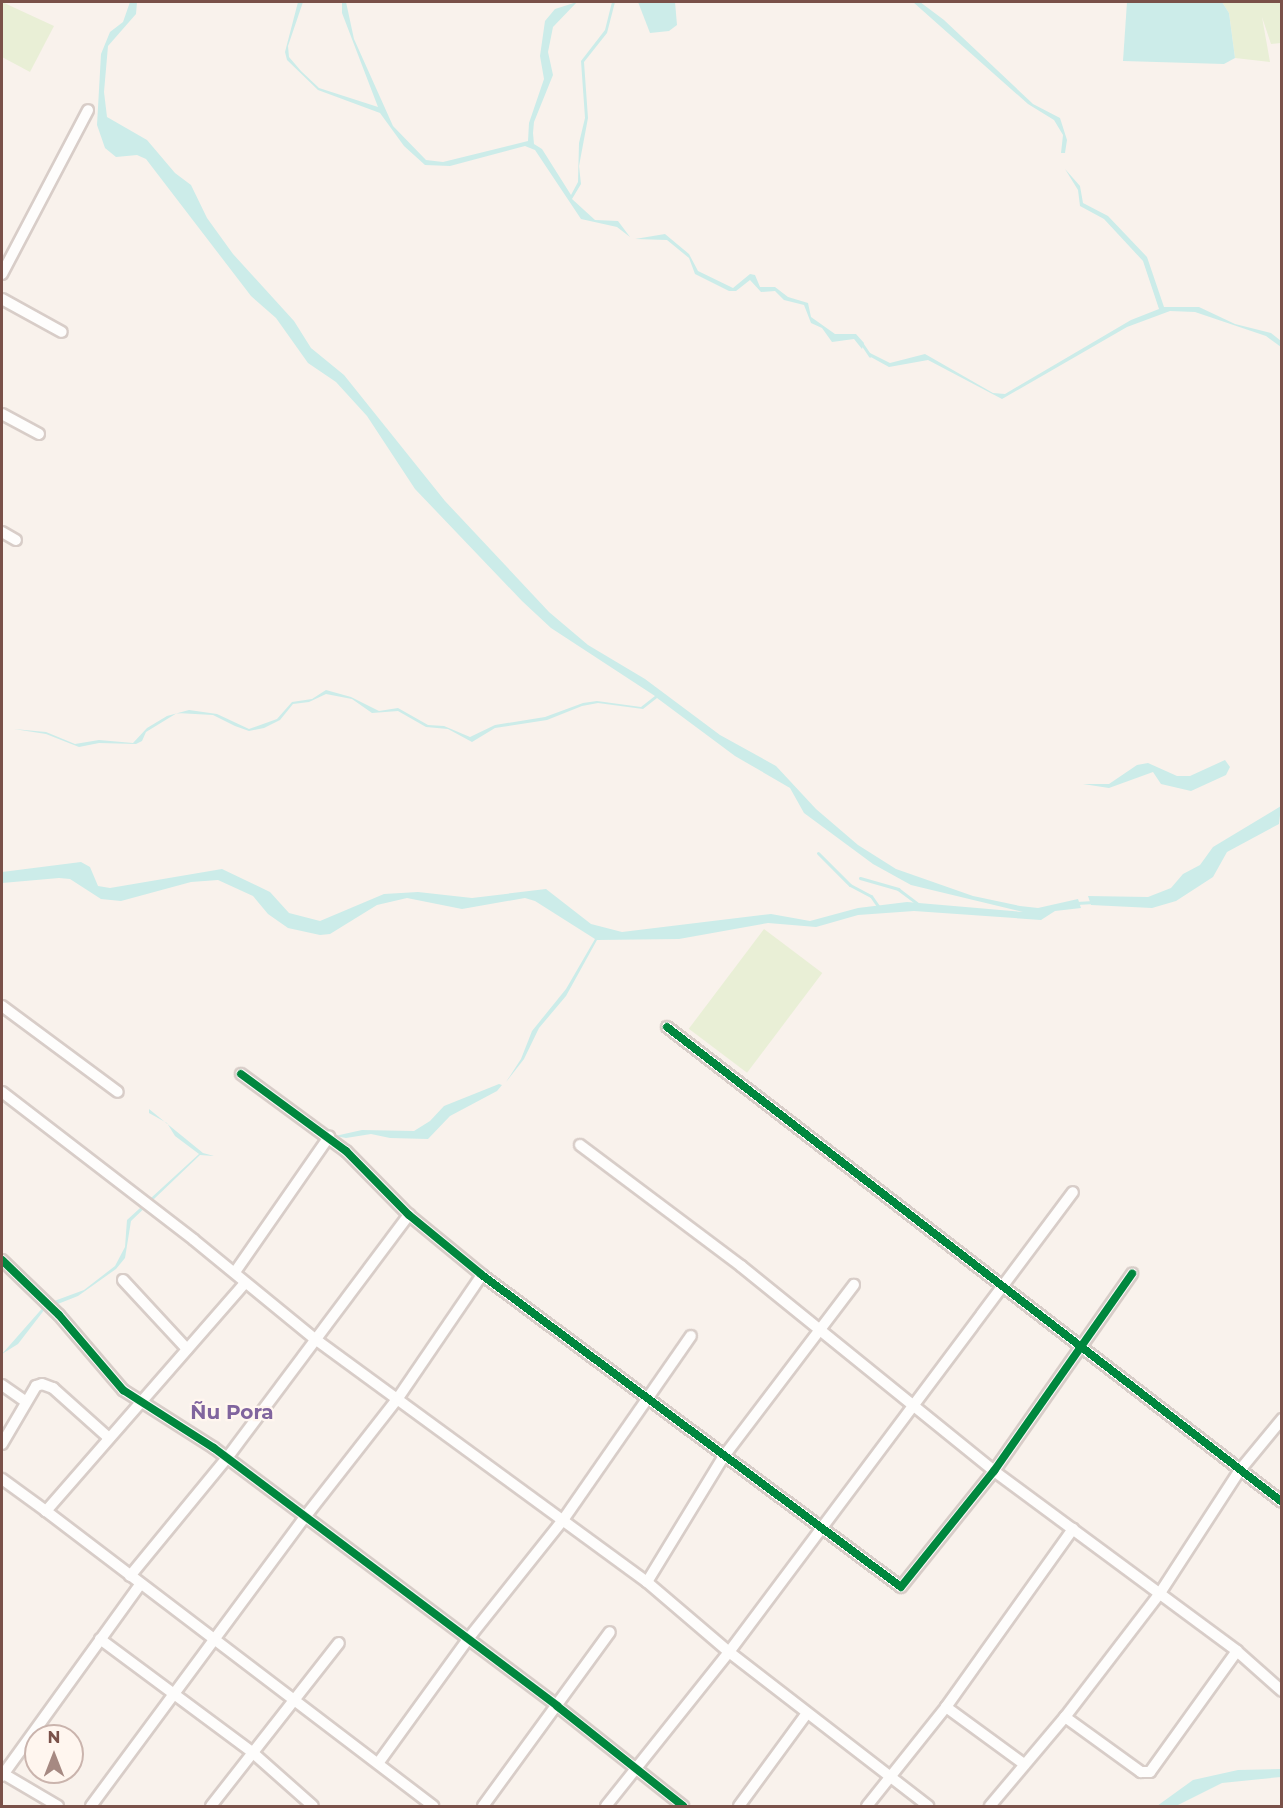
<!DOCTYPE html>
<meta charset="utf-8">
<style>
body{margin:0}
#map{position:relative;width:1283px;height:1808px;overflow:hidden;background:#f9f2ec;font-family:Montserrat,sans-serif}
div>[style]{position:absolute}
.green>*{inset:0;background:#e9efd6;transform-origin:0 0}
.water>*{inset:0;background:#ccece9}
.stream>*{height:3px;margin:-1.5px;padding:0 1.5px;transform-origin:1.5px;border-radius:1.5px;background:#ccece9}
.roads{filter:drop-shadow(2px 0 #d8cdc8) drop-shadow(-2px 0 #d8cdc8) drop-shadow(0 2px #d8cdc8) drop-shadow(0 -2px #d8cdc8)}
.minor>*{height:10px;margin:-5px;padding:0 5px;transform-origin:5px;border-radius:5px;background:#fefdfc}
.cycleway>*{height:8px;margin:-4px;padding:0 4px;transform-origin:4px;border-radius:4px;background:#00873e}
span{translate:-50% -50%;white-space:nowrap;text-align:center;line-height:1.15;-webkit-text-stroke:4.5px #fff6ef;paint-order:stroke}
.neighbourhood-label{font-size:20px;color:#80649e;font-weight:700}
.frame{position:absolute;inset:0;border:3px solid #7a5149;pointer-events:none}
.north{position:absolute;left:24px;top:1724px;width:60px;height:60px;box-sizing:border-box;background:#fff6ef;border:2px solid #cab4ad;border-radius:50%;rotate:0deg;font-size:16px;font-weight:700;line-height:24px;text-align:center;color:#7a5149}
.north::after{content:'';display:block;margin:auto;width:21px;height:27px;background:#a68982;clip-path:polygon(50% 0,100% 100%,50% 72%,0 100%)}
</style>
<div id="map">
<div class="green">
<div style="clip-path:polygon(2px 2px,54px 26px,30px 72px,2px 57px)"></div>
<div style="clip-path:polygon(1222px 2px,1281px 2px,1281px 43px,1271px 44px,1262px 17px,1270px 62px,1235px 58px,1229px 13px)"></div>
<div style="left:764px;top:929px;width:73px;height:125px;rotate:37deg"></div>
</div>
<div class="water">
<div style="clip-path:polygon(130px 2px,137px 2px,136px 14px,108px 46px,104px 92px,107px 117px,147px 140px,175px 173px,191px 185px,207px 218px,233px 254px,294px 321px,311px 348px,344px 375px,445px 501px,549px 612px,588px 645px,645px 679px,720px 735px,776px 766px,816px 809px,858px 845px,896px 869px,973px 896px,1020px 906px,1038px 908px,1078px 899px,1081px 908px,1055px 911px,1041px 920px,914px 911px,858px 915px,816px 927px,768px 923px,679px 939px,597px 940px,566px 996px,539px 1028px,524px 1059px,506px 1082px,521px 1059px,532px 1031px,566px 989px,595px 939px,535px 901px,525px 898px,462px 909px,407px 898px,377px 905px,330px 934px,320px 935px,288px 928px,268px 914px,253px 896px,218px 880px,191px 882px,121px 901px,101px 899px,70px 879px,59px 878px,2px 883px,2px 872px,81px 862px,90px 867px,98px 886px,110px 888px,222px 869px,270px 892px,289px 913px,320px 921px,384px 894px,418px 892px,472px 898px,546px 889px,591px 924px,622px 932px,771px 914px,810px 921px,858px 908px,907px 902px,1023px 912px,911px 885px,873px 864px,804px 813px,790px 788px,735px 756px,657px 698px,643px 709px,598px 703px,582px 706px,547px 720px,495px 728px,472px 742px,448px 729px,426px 727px,398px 711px,372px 713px,352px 699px,326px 694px,309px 702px,293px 704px,280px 720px,264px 728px,249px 731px,235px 726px,213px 715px,177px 713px,146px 732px,142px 741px,136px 744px,99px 743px,79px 747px,46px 734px,14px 729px,46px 732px,75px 744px,99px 740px,133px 743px,147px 728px,167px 716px,189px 710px,217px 714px,249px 729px,277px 719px,292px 702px,312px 699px,326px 690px,351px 697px,379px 711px,398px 708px,428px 725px,444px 726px,470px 737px,495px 725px,545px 717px,583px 703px,597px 701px,641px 707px,655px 696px,551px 628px,522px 601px,415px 489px,367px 416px,336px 382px,308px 363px,276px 318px,251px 296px,146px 159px,137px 155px,116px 157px,105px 148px,97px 125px,101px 54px,110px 32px,123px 22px)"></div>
<div style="clip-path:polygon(298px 2px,303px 2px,288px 46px,289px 57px,301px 71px,319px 88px,378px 107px,342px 13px,342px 2px,346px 2px,354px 39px,393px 126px,426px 160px,443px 162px,528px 141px,529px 123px,544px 79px,540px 56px,545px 21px,555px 9px,577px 2px,553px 27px,548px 52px,553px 75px,534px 122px,533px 133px,534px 144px,542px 149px,571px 195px,578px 182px,579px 143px,585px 118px,581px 61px,605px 30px,612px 2px,615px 2px,607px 33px,584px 62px,588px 118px,579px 166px,581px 184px,572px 199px,595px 220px,618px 221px,630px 237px,617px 227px,581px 219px,535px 150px,525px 146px,450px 166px,425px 165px,404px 146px,380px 113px,318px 90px,287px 60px,285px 52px)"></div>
<div style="clip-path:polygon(638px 2px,675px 2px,677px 25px,669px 31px,650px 33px)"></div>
<div style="clip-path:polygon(913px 2px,920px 2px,944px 20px,1033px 104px,1060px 118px,1067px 140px,1065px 153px,1061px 153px,1063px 135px,1054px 120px,1028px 104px)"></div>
<div style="clip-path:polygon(1127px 2px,1222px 2px,1229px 13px,1235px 58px,1224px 64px,1123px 61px)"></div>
<div style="clip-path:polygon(1065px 169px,1080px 186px,1083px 203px,1108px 216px,1147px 257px,1164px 307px,1199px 307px,1235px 324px,1271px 333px,1281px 341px,1281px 347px,1266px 336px,1195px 312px,1170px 311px,1127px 327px,1002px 399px,928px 360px,889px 367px,869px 356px,870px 353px,890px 363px,925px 354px,993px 393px,1005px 394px,1131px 320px,1159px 309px,1143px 261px,1104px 219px,1080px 206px,1078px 190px)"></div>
<div style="clip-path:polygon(665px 234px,689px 254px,698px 271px,733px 288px,750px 274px,755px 275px,760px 287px,775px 287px,788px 297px,808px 303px,811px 317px,835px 334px,856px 334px,864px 343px,862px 349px,854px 339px,832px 342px,822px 328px,811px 323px,804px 305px,784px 300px,775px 291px,761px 292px,750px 280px,736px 291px,729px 291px,695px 274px,689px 258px,667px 240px,635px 239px)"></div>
<div style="clip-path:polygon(1225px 760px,1230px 767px,1226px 775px,1191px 791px,1161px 784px,1153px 772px,1109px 788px,1083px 784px,1109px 784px,1137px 765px,1148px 763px,1177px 776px,1190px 776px)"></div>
<div style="clip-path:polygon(1281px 806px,1279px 824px,1227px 852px,1213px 877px,1176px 901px,1152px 908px,1091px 905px,1088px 896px,1148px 897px,1171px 888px,1183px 874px,1200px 865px,1213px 847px)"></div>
<div style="clip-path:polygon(499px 1084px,502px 1085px,497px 1091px,450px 1116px,428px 1139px,390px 1138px,371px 1134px,346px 1138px,335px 1136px,362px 1130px,414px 1131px,430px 1121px,444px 1106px)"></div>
<div style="clip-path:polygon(149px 1109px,203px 1153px,214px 1156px,200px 1155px,131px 1221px,125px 1258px,116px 1269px,78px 1296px,45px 1309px,18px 1344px,2px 1354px,46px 1304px,84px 1290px,115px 1266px,125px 1247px,127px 1220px,199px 1154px,175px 1136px,167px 1123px,149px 1113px)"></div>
<div style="clip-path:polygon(1281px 1769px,1281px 1777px,1222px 1783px,1176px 1806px,1157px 1806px,1193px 1780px,1238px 1770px)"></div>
</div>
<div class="stream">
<div style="left:862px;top:344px;width:14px;rotate:56deg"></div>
<div style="left:818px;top:853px;width:45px;rotate:45deg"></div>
<div style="left:850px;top:885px;width:24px;rotate:28deg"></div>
<div style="left:871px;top:896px;width:16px;rotate:55deg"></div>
<div style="left:860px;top:878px;width:40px;rotate:16deg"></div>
<div style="left:898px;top:889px;width:26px;rotate:37deg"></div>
<div style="left:1076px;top:903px;width:18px;rotate:-3deg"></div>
</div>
<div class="roads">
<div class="minor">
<div style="left:2px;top:274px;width:185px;rotate:-62.3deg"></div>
<div style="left:2px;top:299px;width:68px;rotate:28.8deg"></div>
<div style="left:2px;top:414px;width:42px;rotate:28.4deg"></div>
<div style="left:2px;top:532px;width:16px;rotate:30deg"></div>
<div style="left:2px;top:1006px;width:144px;rotate:36.6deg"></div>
<div style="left:667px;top:1027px;width:777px;rotate:37.68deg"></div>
<div style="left:241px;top:1074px;width:130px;rotate:36.3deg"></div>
<div style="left:346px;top:1151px;width:90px;rotate:45.5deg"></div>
<div style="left:409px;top:1215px;width:94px;rotate:39.4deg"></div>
<div style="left:482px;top:1275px;width:522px;rotate:36.67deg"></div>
<div style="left:901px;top:1587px;width:149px;rotate:-51.3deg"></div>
<div style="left:994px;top:1471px;width:241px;rotate:-55deg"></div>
<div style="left:2px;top:1092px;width:242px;rotate:37.6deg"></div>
<div style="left:194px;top:1240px;width:156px;rotate:39.3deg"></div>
<div style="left:315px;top:1339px;width:411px;rotate:36.2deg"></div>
<div style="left:647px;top:1582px;width:108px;rotate:40.5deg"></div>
<div style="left:729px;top:1652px;width:252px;rotate:37.7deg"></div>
<div style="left:580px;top:1145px;width:201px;rotate:36.9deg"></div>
<div style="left:741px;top:1266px;width:326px;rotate:39deg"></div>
<div style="left:994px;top:1471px;width:302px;rotate:36.5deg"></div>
<div style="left:1237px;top:1651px;width:60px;rotate:41.6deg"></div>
<div style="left:2px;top:1260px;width:79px;rotate:44deg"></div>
<div style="left:59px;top:1315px;width:99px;rotate:49.5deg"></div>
<div style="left:123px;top:1390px;width:108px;rotate:32.5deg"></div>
<div style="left:214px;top:1448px;width:429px;rotate:36.9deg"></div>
<div style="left:557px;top:1706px;width:161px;rotate:38.4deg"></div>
<div style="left:235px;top:1272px;width:165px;rotate:-55.2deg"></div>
<div style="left:123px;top:1280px;width:94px;rotate:47.2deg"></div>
<div style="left:245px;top:1283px;width:303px;rotate:131.1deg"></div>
<div style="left:46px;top:1511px;width:487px;rotate:37.3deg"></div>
<div style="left:2px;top:1385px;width:29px;rotate:35deg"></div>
<div style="left:2px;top:1444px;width:67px;rotate:-59.6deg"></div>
<div style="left:36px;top:1386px;width:6px;rotate:-18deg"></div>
<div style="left:42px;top:1384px;width:12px;rotate:20deg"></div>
<div style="left:53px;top:1388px;width:75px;rotate:41.8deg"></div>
<div style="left:2px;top:1479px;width:54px;rotate:36deg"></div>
<div style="left:130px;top:1576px;width:153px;rotate:-50.6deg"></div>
<div style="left:227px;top:1458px;width:304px;rotate:-53.2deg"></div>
<div style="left:647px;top:1582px;width:148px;rotate:-58.6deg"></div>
<div style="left:724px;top:1456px;width:215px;rotate:-52.8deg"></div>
<div style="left:100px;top:1639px;width:189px;rotate:36.6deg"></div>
<div style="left:252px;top:1752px;width:81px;rotate:41.5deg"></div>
<div style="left:946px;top:1707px;width:97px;rotate:36.2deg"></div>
<div style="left:1065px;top:1717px;width:94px;rotate:35.9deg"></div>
<div style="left:1141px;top:1772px;width:9px"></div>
<div style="left:1150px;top:1772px;width:149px;rotate:-54.3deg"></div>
<div style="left:379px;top:1762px;width:152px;rotate:-54.1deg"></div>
<div style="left:468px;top:1639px;width:152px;rotate:-51.4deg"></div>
<div style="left:563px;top:1520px;width:224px;rotate:-55.2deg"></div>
<div style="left:2px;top:1773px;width:65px;rotate:30.5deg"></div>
<div style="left:2px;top:1776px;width:236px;rotate:-54.2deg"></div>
<div style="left:91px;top:1806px;width:360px;rotate:-53.5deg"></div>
<div style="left:305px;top:1517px;width:151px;rotate:-52deg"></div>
<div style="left:398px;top:1398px;width:149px;rotate:-55.7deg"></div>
<div style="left:211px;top:1806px;width:207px;rotate:-51.9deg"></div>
<div style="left:483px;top:1806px;width:215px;rotate:-53.9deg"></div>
<div style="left:606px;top:1806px;width:197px;rotate:-51.4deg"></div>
<div style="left:729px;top:1652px;width:574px;rotate:-53.21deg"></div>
<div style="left:739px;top:1806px;width:115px;rotate:-53.8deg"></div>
<div style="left:867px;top:1806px;width:127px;rotate:-51.4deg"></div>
<div style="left:946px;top:1707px;width:219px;rotate:-54.5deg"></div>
<div style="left:990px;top:1806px;width:116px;rotate:-49.9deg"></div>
<div style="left:1065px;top:1717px;width:156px;rotate:-52.5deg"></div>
<div style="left:1160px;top:1593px;width:147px;rotate:-57deg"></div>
<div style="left:1240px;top:1470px;width:66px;rotate:-50.5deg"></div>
</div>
</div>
<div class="cycleway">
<div style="left:667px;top:1027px;width:777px;rotate:37.68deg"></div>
<div style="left:241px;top:1074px;width:130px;rotate:36.3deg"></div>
<div style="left:346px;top:1151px;width:90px;rotate:45.5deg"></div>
<div style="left:409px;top:1215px;width:94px;rotate:39.4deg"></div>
<div style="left:482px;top:1275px;width:522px;rotate:36.67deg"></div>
<div style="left:901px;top:1587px;width:149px;rotate:-51.3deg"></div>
<div style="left:994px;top:1471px;width:241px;rotate:-55deg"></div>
<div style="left:2px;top:1260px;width:79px;rotate:44deg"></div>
<div style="left:59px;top:1315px;width:99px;rotate:49.5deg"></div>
<div style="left:123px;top:1390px;width:108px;rotate:32.5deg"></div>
<div style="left:214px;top:1448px;width:429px;rotate:36.9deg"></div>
<div style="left:557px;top:1706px;width:161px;rotate:38.4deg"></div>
</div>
<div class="neighbourhood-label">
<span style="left:232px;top:1412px">Ñu Pora</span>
</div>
<div class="frame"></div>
<div class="north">N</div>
</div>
